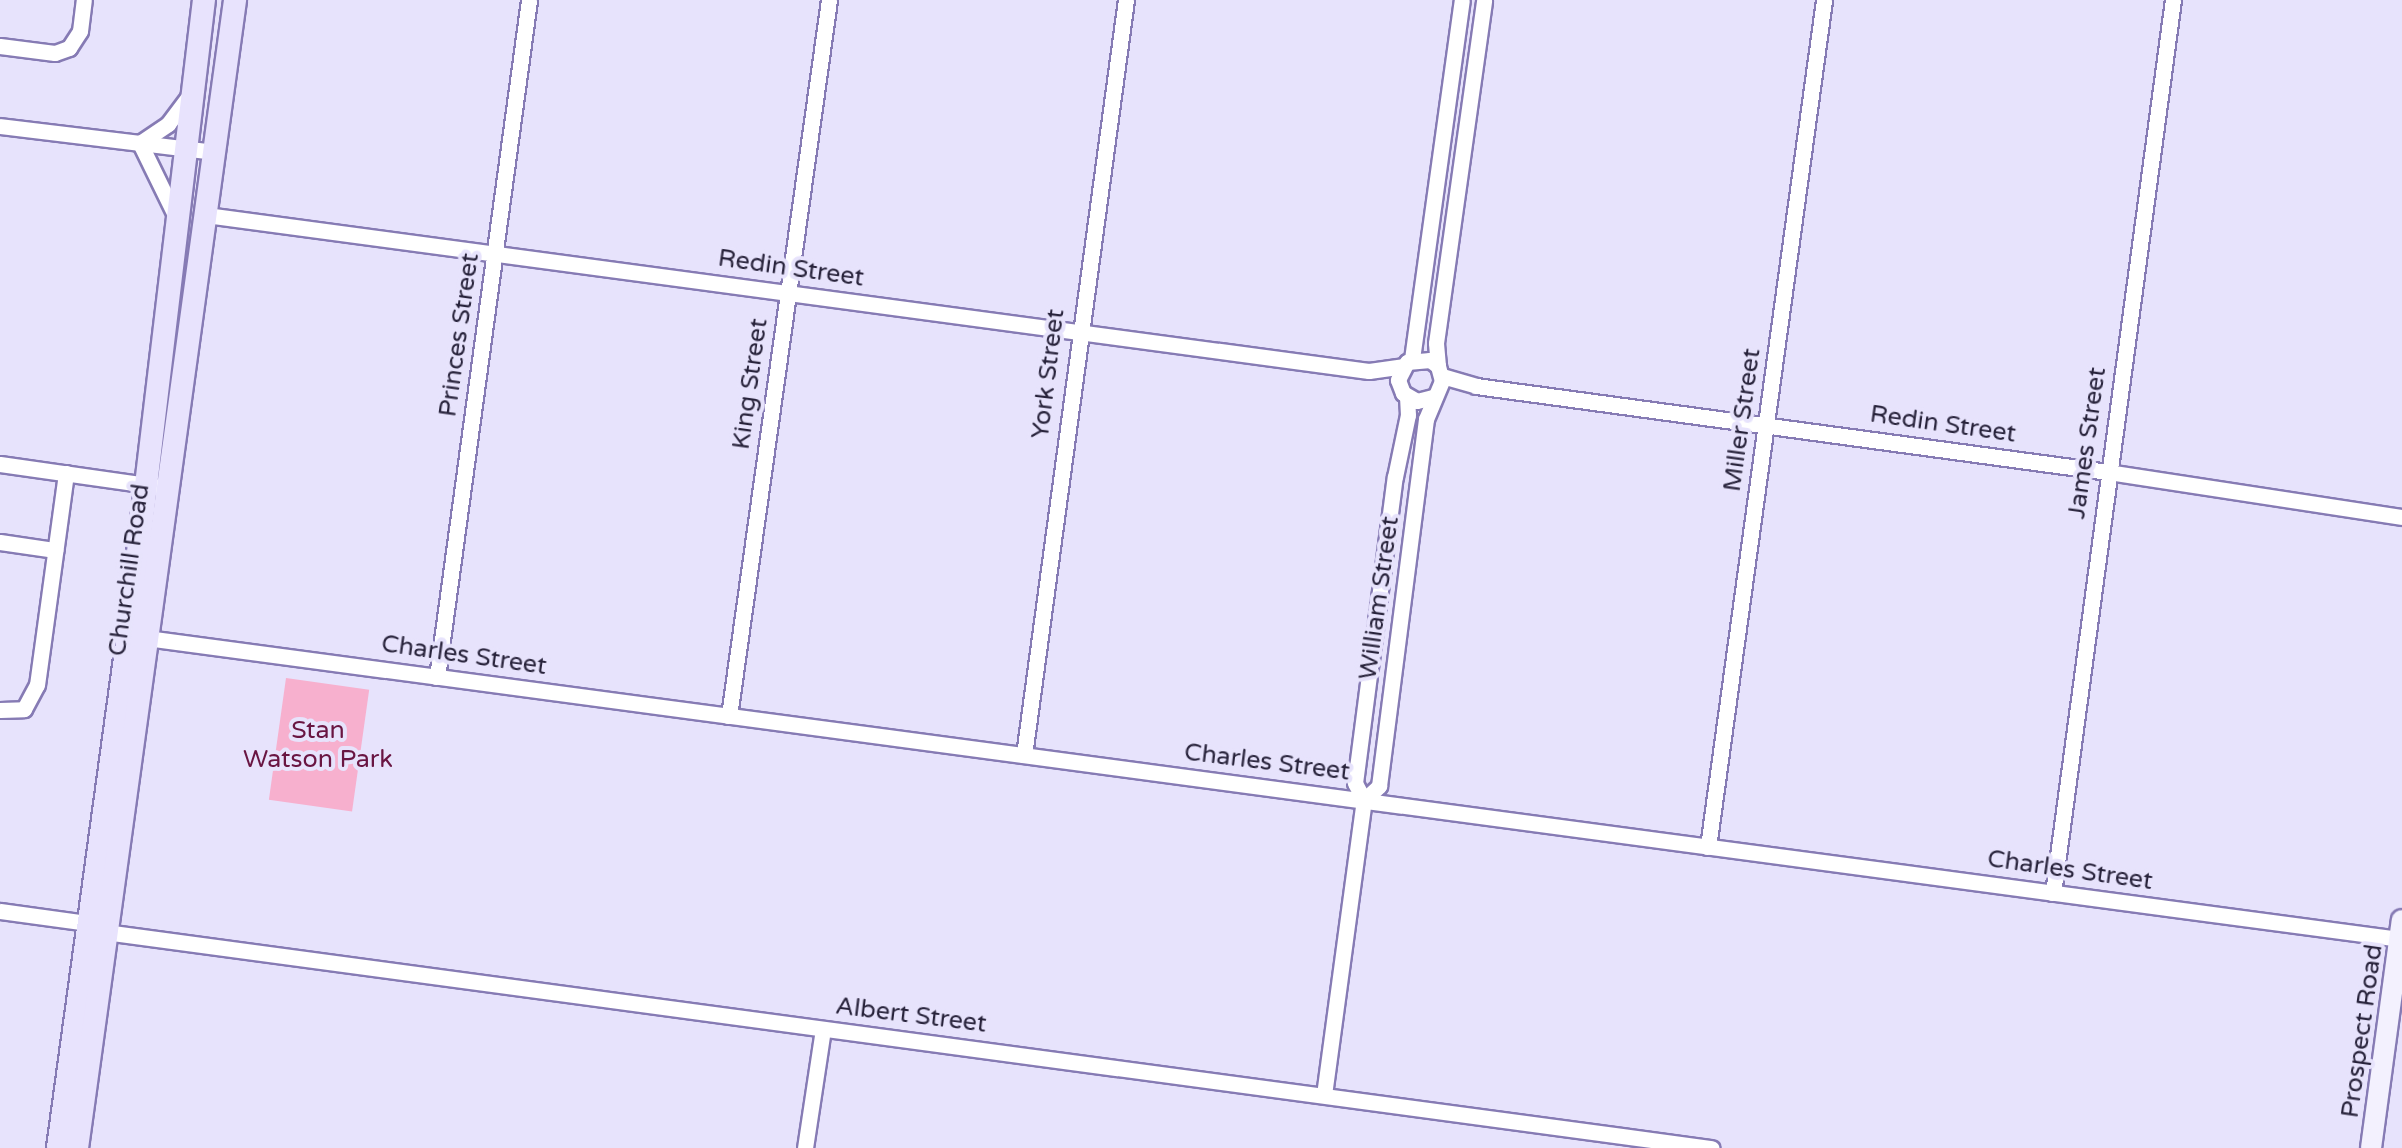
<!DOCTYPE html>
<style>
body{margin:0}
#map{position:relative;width:2402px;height:1148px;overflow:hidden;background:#e7e3fc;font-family:"Varela Round",sans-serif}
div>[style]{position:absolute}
.green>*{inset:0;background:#f7b0ce;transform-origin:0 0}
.roads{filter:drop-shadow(2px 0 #867bb4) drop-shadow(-2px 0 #867bb4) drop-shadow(0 2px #867bb4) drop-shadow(0 -2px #867bb4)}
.minor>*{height:15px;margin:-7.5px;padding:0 7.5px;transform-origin:7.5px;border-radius:7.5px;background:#fff}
.secondary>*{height:20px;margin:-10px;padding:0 10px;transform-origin:10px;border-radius:10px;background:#f3f1fe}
.primary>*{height:22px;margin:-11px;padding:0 11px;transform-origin:11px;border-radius:11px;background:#e8e3fd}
span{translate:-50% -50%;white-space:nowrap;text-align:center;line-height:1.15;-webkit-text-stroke:8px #e7e3fc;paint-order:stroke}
.street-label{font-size:25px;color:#28233b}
.park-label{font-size:25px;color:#691542}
</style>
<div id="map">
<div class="green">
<div style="left:286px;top:678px;width:84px;height:123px;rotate:8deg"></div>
</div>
<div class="roads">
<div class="minor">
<div style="left:0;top:46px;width:55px;rotate:7.3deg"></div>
<div style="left:55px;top:53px;width:15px;rotate:-20deg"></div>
<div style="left:69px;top:48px;width:20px;rotate:-57deg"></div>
<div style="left:80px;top:31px;width:31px;rotate:-83deg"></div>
<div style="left:0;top:126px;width:217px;rotate:6.9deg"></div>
<div style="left:206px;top:215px;width:1173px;rotate:7.64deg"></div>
<div style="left:1369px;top:371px;width:34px;rotate:-8deg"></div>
<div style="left:177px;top:219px;width:85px;rotate:-116deg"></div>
<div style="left:140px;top:143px;width:34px;rotate:-34deg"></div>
<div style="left:168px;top:124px;width:39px;rotate:-53deg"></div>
<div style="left:1412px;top:359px;width:362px;rotate:-82.1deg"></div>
<div style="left:1438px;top:366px;width:23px;rotate:-95deg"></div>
<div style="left:1436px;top:343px;width:346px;rotate:-82deg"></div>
<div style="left:1442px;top:376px;width:35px;rotate:16deg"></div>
<div style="left:1476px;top:386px;width:638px;rotate:7.75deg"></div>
<div style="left:2108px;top:472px;width:297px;rotate:8.7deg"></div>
<div style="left:0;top:464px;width:157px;rotate:8.1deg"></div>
<div style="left:0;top:542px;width:56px;rotate:8.3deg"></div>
<div style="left:139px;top:637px;width:2280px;rotate:7.61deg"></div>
<div style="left:437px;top:677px;width:683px;rotate:-82.26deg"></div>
<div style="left:0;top:710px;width:24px;rotate:-2deg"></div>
<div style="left:24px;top:709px;width:27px;rotate:-62deg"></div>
<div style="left:37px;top:685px;width:214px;rotate:-82.2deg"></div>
<div style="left:729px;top:716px;width:723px;rotate:-82.05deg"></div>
<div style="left:1024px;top:755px;width:762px;rotate:-82.31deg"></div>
<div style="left:1364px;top:800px;width:21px;rotate:-43deg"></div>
<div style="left:1379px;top:786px;width:370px;rotate:-82.7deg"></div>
<div style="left:1426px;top:419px;width:41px;rotate:-67.2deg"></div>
<div style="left:1442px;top:381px;width:16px;rotate:-105deg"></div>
<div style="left:1438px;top:366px;width:10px;rotate:-143deg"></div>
<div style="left:1430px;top:360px;width:23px;rotate:175deg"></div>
<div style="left:1407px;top:362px;width:20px;rotate:117deg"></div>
<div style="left:1398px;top:380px;width:14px;rotate:69deg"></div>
<div style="left:1403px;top:393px;width:16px;rotate:30deg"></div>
<div style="left:1417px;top:401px;width:16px;rotate:-14deg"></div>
<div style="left:1708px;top:847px;width:855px;rotate:-82.2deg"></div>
<div style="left:2053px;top:893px;width:901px;rotate:-82.35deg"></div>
<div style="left:0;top:911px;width:89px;rotate:7.8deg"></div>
<div style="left:105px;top:932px;width:1621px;rotate:7.66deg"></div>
<div style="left:1324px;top:1095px;width:298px;rotate:-82.3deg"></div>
<div style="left:1364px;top:800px;width:19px;rotate:-118deg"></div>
<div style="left:1355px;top:783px;width:309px;rotate:-82.6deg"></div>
<div style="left:1395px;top:477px;width:63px;rotate:-78.2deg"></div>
<div style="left:1408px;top:415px;width:18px;rotate:-93deg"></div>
<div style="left:805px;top:1148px;width:120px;rotate:-81.4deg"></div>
</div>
<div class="secondary">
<div style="left:2371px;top:1148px;width:230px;rotate:-82.3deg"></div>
</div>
<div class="primary">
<div style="left:58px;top:1148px;width:517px;rotate:-82.21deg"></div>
<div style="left:128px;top:636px;width:641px;rotate:-83.19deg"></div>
<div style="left:77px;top:1148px;width:1159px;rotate:-82.16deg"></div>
</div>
</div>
<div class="street-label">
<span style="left:791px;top:268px;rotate:8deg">Redin Street</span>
<span style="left:459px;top:335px;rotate:-82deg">Princes Street</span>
<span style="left:1048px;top:374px;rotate:-83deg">York Street</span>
<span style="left:750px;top:384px;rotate:-82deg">King Street</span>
<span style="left:1742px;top:420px;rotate:-82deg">Miller Street</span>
<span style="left:1943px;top:424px;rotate:8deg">Redin Street</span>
<span style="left:2087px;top:443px;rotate:-82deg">James Street</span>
<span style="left:129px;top:570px;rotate:-82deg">Churchill Road</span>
<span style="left:1379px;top:598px;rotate:-82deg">William Street</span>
<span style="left:464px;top:655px;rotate:8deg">Charles Street</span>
<span style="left:1267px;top:762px;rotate:7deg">Charles Street</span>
<span style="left:2070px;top:870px;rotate:8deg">Charles Street</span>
<span style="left:911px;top:1015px;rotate:7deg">Albert Street</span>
<span style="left:2362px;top:1031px;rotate:-82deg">Prospect Road</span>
</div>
<div class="park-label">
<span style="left:318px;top:745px">Stan<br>Watson Park</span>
</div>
</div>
